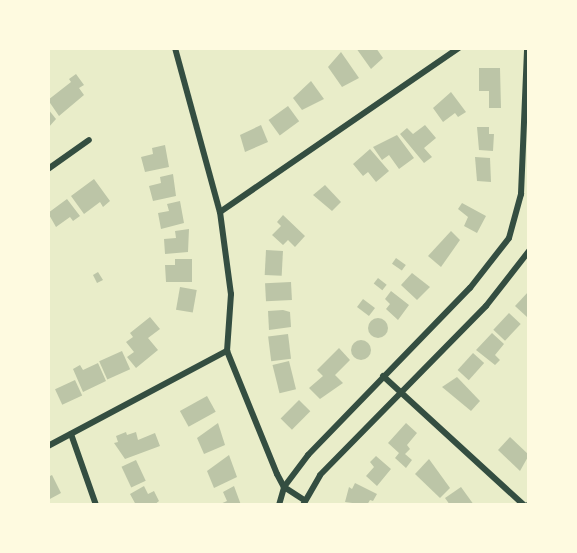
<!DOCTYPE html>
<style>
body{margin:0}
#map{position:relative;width:577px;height:553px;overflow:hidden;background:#e9edc9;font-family:"Titillium Web",sans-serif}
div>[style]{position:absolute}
.building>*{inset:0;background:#bcc5a7;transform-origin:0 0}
.round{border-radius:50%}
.minor>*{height:6px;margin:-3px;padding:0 3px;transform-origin:3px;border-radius:3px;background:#344e41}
span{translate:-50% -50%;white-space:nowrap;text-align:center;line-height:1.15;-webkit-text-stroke:6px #fefae0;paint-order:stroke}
.frame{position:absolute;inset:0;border:50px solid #fefae0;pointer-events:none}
</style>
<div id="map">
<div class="building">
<div style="clip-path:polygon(356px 48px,376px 48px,383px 58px,371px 69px)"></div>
<div style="clip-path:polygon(341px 52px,359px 78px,342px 87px,328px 67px)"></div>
<div style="clip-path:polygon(479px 68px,500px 68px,501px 108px,489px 108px,489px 91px,479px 91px)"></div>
<div style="clip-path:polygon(76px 74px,84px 85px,79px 88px,84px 95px,59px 116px,48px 100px,71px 82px,69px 79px)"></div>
<div style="clip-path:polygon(311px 81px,324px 99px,302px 110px,293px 98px)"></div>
<div style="clip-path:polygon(451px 92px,466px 112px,458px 117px,455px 113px,443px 122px,433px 108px)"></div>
<div style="left:288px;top:106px;width:19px;height:24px;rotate:54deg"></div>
<div style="clip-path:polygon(48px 109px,56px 119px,48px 128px)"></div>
<div style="clip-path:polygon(261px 125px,268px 142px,245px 152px,240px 135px)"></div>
<div style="clip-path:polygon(425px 125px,436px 138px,424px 148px,432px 157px,424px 163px,400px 134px,407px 128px,413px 134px)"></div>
<div style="clip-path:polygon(477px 127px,489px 127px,489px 134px,494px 134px,493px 151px,479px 150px)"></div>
<div style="clip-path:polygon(397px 135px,414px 158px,399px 169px,389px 155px,382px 160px,373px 147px)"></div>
<div style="clip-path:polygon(165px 145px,169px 167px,145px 172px,141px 157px,153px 154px,152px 148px)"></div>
<div style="clip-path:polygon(370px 149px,389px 171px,376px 182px,368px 172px,363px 176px,353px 164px)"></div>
<div style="clip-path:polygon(475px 157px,490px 158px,491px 182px,477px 181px)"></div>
<div style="clip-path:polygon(173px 174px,176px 196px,153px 201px,149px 186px,161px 183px,160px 177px)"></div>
<div style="clip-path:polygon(94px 179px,110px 201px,103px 207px,100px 202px,84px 214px,71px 196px)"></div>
<div style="clip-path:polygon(325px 185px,341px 202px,332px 211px,313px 195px)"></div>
<div style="clip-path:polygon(67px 199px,80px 216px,73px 221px,70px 217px,56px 227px,48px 213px)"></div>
<div style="clip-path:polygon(180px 201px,184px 223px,161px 229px,158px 213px,169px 211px,167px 204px)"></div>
<div style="clip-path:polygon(462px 203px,486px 216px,477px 233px,464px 226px,468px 217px,458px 209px)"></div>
<div style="clip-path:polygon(283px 215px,305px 236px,295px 247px,288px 240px,283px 245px,272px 235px,281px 226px,277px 222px)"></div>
<div style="clip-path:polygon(189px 229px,188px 252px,165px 254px,164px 239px,176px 238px,175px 231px)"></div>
<div style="clip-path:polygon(451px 231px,460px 240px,441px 267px,428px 256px)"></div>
<div style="left:266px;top:250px;width:17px;height:25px;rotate:3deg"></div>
<div style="left:396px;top:258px;width:12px;height:7px;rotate:35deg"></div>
<div style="clip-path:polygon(175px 259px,192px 259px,192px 282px,166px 282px,165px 265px,175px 265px)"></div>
<div style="clip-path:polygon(98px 272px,103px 280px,97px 283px,93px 275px)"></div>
<div style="clip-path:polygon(412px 273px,430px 287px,417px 300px,401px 285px)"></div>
<div style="left:378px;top:278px;width:11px;height:7px;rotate:38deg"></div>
<div style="left:291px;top:282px;width:18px;height:26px;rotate:87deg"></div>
<div style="left:180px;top:287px;width:17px;height:23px;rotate:10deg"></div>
<div style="clip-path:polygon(391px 291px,409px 305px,398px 320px,386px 309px,390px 304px,385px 299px)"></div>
<div style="clip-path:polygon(529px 291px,529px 315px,527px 317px,515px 306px)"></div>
<div style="left:363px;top:299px;width:15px;height:10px;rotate:37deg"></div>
<div style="clip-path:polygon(283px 310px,290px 312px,291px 327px,269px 330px,268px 311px)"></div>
<div style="left:509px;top:313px;width:16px;height:23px;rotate:43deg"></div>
<div style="clip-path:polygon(150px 317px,160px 329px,148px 338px,158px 350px,136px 368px,127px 357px,134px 352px,126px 342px,133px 337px,130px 333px)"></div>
<div class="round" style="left:368px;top:318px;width:20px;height:20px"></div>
<div style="clip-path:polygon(492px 333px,504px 344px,495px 355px,500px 360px,495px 365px,476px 350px)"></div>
<div style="left:288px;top:334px;width:25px;height:20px;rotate:83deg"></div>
<div class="round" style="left:351px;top:340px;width:20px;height:20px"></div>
<div style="clip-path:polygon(339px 348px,350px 360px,335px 375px,343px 383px,320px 399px,309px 388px,323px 376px,317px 370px)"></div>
<div style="left:122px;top:351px;width:20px;height:25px;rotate:66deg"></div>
<div style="left:473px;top:353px;width:15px;height:23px;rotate:42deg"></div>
<div style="left:289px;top:361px;width:29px;height:17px;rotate:76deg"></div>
<div style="clip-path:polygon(98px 363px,106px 381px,83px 392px,73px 369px,80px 365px,83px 370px)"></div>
<div style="clip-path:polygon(457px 377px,480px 401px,471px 411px,442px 387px)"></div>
<div style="left:75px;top:380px;width:17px;height:22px;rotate:65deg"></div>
<div style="left:207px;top:396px;width:18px;height:31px;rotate:61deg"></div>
<div style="left:299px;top:400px;width:16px;height:26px;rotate:45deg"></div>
<div style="clip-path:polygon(218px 423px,225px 445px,204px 454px,197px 438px)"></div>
<div style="clip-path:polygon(406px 423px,417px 433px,407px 445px,410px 449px,405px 454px,412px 460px,406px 468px,395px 458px,399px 453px,388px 443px)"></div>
<div style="clip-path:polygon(126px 432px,127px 435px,136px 432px,138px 440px,155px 433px,160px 446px,125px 459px,114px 443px,118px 442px,116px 436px)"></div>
<div style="clip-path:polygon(510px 437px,529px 455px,520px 471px,498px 450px)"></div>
<div style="clip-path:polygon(229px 455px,237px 477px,214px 488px,207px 471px)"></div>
<div style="clip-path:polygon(376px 456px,391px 469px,377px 486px,366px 476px,374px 467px,370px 462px)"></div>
<div style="clip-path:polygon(429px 459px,450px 488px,440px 498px,415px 474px)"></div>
<div style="left:136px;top:460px;width:23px;height:16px;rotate:65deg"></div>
<div style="clip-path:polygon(52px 475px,61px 493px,48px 500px,48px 477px)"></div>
<div style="clip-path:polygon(355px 483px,377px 494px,373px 501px,370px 500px,367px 505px,345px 502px,349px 487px,352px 489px)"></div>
<div style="clip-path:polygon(144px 486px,148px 494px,154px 491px,159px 501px,154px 505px,136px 505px,130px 494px)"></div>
<div style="clip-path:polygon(234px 486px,241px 505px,218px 505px,227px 501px,223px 492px)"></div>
<div style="clip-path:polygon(461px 487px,474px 505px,450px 505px,445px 498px)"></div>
</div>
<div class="minor">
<div style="left:175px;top:48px;width:170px;rotate:74.7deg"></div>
<div style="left:220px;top:212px;width:83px;rotate:82.4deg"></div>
<div style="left:231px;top:294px;width:57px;rotate:94deg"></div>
<div style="left:227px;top:351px;width:133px;rotate:67.9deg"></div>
<div style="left:277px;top:474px;width:15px;rotate:62deg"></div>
<div style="left:284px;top:487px;width:24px;rotate:33deg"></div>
<div style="left:48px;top:169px;width:50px;rotate:-35.3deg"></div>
<div style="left:220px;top:212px;width:290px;rotate:-34.5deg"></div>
<div style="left:383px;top:376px;width:191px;rotate:42.5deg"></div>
<div style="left:71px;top:434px;width:75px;rotate:70.6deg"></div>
<div style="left:48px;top:446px;width:203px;rotate:-28deg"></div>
<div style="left:279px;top:505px;width:19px;rotate:-74deg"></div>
<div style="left:284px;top:487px;width:40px;rotate:-53deg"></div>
<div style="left:308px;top:455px;width:233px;rotate:-45.9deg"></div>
<div style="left:470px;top:288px;width:63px;rotate:-52deg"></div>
<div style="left:509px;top:238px;width:46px;rotate:-74.7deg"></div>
<div style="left:521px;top:194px;width:146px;rotate:-87.6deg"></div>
<div style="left:303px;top:505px;width:34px;rotate:-60deg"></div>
<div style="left:320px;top:475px;width:237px;rotate:-45.5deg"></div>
<div style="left:486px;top:306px;width:70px;rotate:-52deg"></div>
<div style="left:528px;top:505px;width:1px"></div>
</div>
<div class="frame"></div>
</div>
